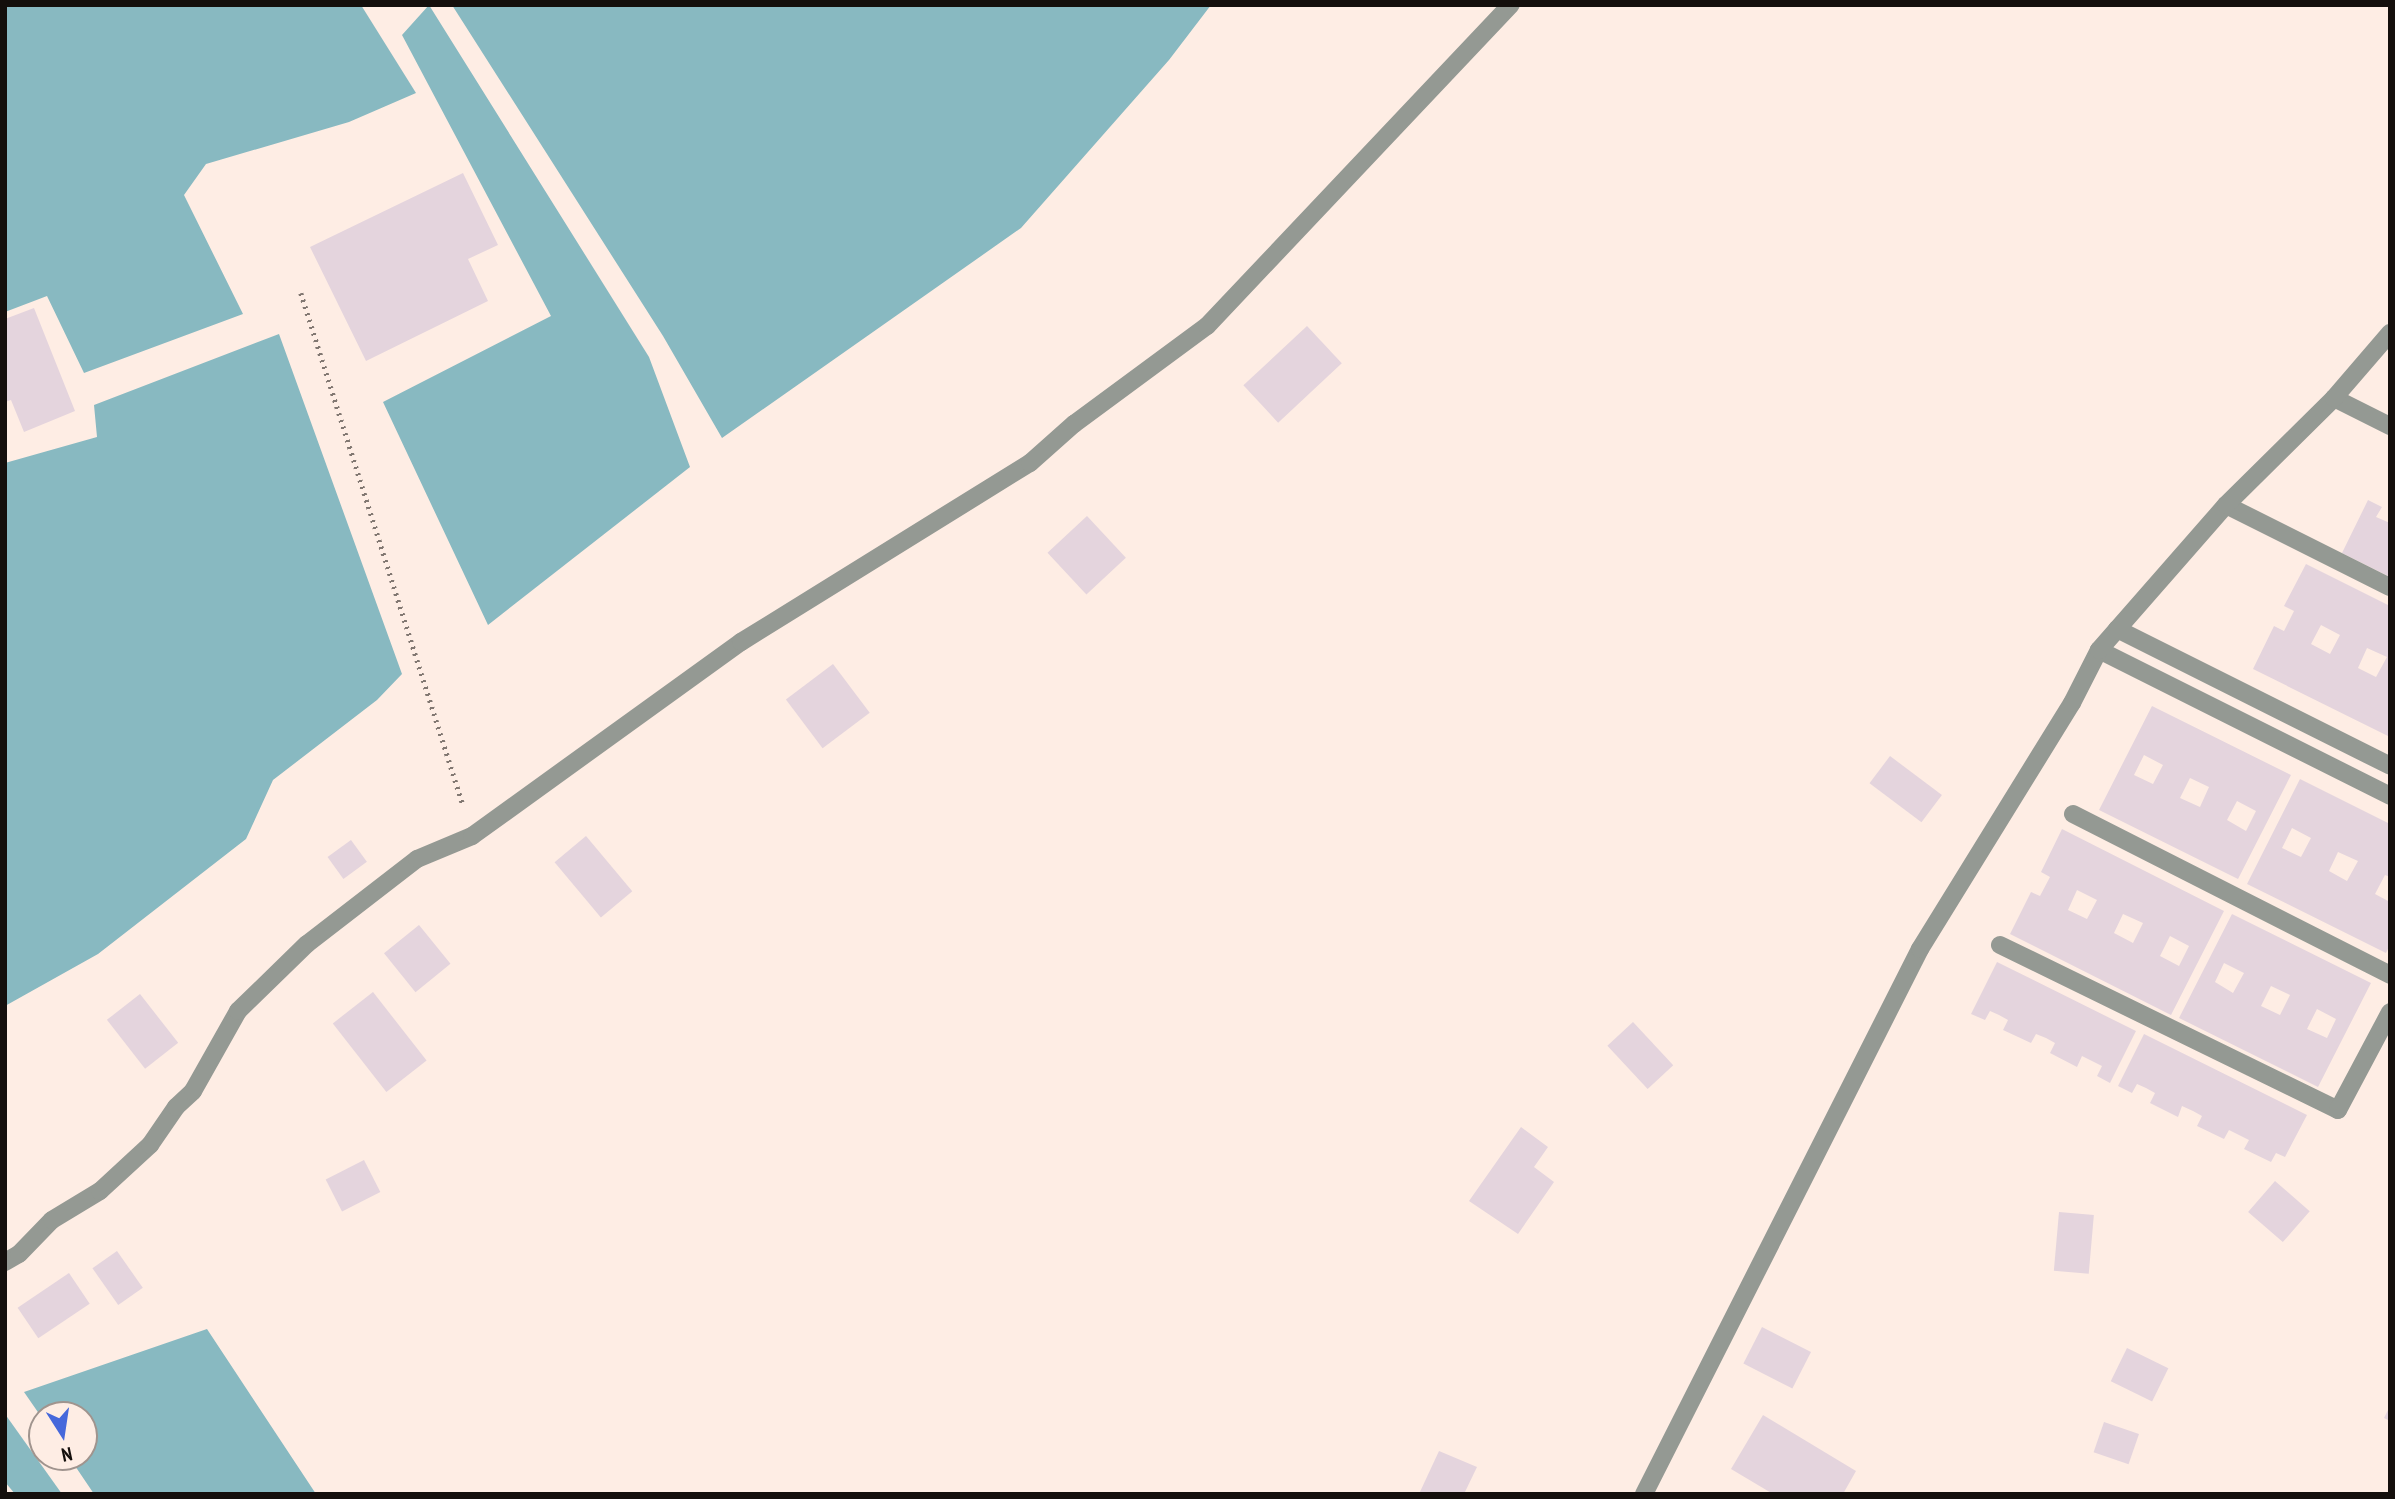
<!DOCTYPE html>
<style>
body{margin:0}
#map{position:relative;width:2395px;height:1499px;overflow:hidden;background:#feede4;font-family:"PT Sans Narrow",sans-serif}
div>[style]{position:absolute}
.water>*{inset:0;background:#88b9c1}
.building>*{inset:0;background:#e4d4dd;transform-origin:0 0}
.path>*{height:4.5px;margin-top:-2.25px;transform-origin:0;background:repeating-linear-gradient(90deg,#817771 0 2px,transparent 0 7px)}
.minor>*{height:18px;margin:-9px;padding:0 9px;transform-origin:9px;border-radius:9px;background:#949993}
span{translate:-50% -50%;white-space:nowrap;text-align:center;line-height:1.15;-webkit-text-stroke:5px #feede4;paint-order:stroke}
.frame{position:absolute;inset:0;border:7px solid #140f0c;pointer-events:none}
.north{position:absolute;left:28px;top:1401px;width:70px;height:70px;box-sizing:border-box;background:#feede4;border:2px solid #a0948e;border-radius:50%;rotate:168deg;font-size:19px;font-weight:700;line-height:28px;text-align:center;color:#140f0c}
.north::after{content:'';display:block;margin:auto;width:24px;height:32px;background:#4668db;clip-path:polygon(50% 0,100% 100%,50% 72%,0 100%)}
</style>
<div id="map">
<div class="water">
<div style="clip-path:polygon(5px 5px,361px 5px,416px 93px,349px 122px,206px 164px,184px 195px,243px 314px,84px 373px,47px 296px,5px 312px)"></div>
<div style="clip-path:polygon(429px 5px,649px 357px,690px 467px,488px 625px,383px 402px,551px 316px,402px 35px)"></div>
<div style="clip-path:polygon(452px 5px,1211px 5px,1169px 60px,1021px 228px,722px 438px,663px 336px)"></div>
<div style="clip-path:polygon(279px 334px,402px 674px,377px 700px,273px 780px,246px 839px,98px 954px,5px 1006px,5px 463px,97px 437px,94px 405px)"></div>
<div style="clip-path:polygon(207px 1329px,316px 1494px,94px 1494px,69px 1457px,84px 1457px,84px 1415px,42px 1415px,42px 1418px,24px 1392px)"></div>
<div style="clip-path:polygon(5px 1414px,62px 1494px,15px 1494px,5px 1482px)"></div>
</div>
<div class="building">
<div style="clip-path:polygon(463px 173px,498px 245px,468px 259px,488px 301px,366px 361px,310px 247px)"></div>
<div style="clip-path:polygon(34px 308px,75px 411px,24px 432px,11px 400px,5px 402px,5px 319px)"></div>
<div style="left:1307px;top:326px;width:51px;height:87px;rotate:47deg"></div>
<div style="clip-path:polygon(2368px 500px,2382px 507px,2376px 517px,2390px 523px,2390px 577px,2342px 553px)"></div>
<div style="left:1087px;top:516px;width:57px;height:54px;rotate:47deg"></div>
<div style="clip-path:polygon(evenodd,2306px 564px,2390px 606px,2390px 737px,2253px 669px,2274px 626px,2284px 631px,2294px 611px,2284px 606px,2306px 564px,2321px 625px,2340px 635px,2330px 654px,2311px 644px,2321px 625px,2306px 564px,2367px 648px,2387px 657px,2376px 677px,2358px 668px,2367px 648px)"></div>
<div style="left:833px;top:664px;width:61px;height:59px;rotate:53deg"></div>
<div style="clip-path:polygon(evenodd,2152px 706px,2291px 775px,2238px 879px,2099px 810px,2152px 706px,2144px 755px,2163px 765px,2153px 784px,2134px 775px,2144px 755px,2152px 706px,2190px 778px,2209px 787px,2200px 807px,2180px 798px,2190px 778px,2152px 706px,2237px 801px,2256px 811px,2246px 831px,2227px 820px,2237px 801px)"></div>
<div style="left:1890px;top:756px;width:65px;height:34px;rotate:37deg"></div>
<div style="clip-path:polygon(evenodd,2300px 779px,2390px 824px,2390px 877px,2385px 875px,2375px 894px,2390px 902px,2390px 945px,2386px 953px,2247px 884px,2300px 779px,2292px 828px,2311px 838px,2301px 857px,2282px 848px,2292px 828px,2300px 779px,2338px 852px,2358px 861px,2347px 881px,2329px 871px,2338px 852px)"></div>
<div style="clip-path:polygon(evenodd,2062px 829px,2224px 911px,2171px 1015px,2010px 934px,2031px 892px,2040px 896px,2050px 877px,2041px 872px,2062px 829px,2077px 890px,2097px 900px,2087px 919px,2068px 910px,2077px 890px,2062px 829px,2123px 914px,2143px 923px,2133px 943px,2114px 933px,2123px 914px,2062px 829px,2170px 936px,2189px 946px,2179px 966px,2160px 956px,2170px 936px)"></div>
<div style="left:586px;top:836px;width:72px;height:41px;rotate:50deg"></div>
<div style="left:351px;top:840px;width:27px;height:29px;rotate:54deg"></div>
<div style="clip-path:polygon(evenodd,2232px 914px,2371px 983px,2318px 1087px,2179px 1018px,2232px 914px,2224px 963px,2244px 973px,2233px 993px,2215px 982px,2224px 963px,2232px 914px,2271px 986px,2290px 995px,2280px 1015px,2261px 1006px,2271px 986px,2232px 914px,2317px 1009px,2336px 1019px,2327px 1038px,2307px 1029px,2317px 1009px)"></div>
<div style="left:419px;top:925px;width:50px;height:45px;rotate:51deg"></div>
<div style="clip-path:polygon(1997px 962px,2136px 1031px,2110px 1083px,2097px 1076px,2102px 1066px,2082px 1056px,2077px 1067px,2050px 1053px,2055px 1043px,2046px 1038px,2036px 1034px,2031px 1043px,2003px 1030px,2008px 1020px,1999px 1015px,1990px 1011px,1985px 1020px,1971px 1014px)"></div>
<div style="left:373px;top:992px;width:87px;height:51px;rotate:52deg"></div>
<div style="left:140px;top:994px;width:62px;height:42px;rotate:52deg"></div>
<div style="left:1633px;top:1022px;width:59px;height:35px;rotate:47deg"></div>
<div style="clip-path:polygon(2144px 1034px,2307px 1115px,2285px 1157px,2276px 1153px,2271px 1162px,2244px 1149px,2249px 1140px,2229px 1130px,2224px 1139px,2197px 1126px,2202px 1116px,2193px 1111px,2182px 1106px,2178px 1117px,2150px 1103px,2155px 1093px,2146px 1088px,2137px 1084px,2132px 1093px,2118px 1086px)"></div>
<div style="clip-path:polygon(1521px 1127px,1548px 1147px,1534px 1167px,1554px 1182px,1518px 1234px,1469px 1201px)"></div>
<div style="left:364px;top:1160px;width:36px;height:43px;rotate:63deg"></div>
<div style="left:2275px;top:1181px;width:46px;height:41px;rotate:41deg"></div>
<div style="left:2059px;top:1212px;width:35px;height:59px;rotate:5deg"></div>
<div style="left:117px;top:1251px;width:45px;height:30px;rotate:55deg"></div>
<div style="left:69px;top:1273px;width:37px;height:62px;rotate:56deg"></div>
<div style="left:1762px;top:1327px;width:55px;height:41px;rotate:27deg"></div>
<div style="left:2127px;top:1348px;width:46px;height:37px;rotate:26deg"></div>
<div style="clip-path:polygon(2390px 1406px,2390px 1421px,2384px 1418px)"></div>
<div style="clip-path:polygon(1763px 1415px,1856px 1471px,1843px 1494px,1773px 1494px,1731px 1469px)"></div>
<div style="left:2104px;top:1422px;width:37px;height:32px;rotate:19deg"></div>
<div style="clip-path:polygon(1439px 1451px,1477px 1467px,1464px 1494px,1419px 1494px)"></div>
</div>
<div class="path">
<div style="left:301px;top:293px;width:537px;rotate:72.44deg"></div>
</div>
<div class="minor">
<div style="left:2334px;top:398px;width:63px;rotate:26.6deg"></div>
<div style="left:2226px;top:505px;width:183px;rotate:26.6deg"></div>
<div style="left:2117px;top:629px;width:305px;rotate:26.6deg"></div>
<div style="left:2099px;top:650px;width:326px;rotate:26.6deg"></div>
<div style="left:2073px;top:814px;width:356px;rotate:26.9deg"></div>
<div style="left:2000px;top:945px;width:376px;rotate:26deg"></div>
<div style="left:2338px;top:1110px;width:111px;rotate:-62deg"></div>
<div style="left:5px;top:1262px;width:16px;rotate:-30deg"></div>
<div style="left:19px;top:1254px;width:47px;rotate:-45.9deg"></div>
<div style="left:52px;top:1220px;width:56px;rotate:-31.1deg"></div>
<div style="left:100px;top:1191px;width:68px;rotate:-42.6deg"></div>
<div style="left:150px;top:1145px;width:46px;rotate:-55.6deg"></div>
<div style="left:176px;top:1107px;width:23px;rotate:-43deg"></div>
<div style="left:193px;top:1091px;width:92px;rotate:-60.6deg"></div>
<div style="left:238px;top:1011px;width:96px;rotate:-44.2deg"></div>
<div style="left:307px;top:944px;width:139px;rotate:-37.7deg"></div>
<div style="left:417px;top:859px;width:60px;rotate:-22.7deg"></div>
<div style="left:472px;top:836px;width:332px;rotate:-35.8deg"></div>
<div style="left:741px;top:642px;width:340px;rotate:-31.8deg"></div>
<div style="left:1030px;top:463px;width:59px;rotate:-41.6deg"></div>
<div style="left:1074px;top:424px;width:165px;rotate:-36.4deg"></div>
<div style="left:1207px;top:326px;width:442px;rotate:-46.6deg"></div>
<div style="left:1644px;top:1494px;width:611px;rotate:-63.14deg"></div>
<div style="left:1920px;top:949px;width:289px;rotate:-58.3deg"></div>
<div style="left:2072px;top:703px;width:59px;rotate:-63deg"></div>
<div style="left:2099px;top:650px;width:193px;rotate:-48.8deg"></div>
<div style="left:2226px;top:505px;width:152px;rotate:-44.7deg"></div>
<div style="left:2334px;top:398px;width:86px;rotate:-49.3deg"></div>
</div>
<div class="frame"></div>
<div class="north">N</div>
</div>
